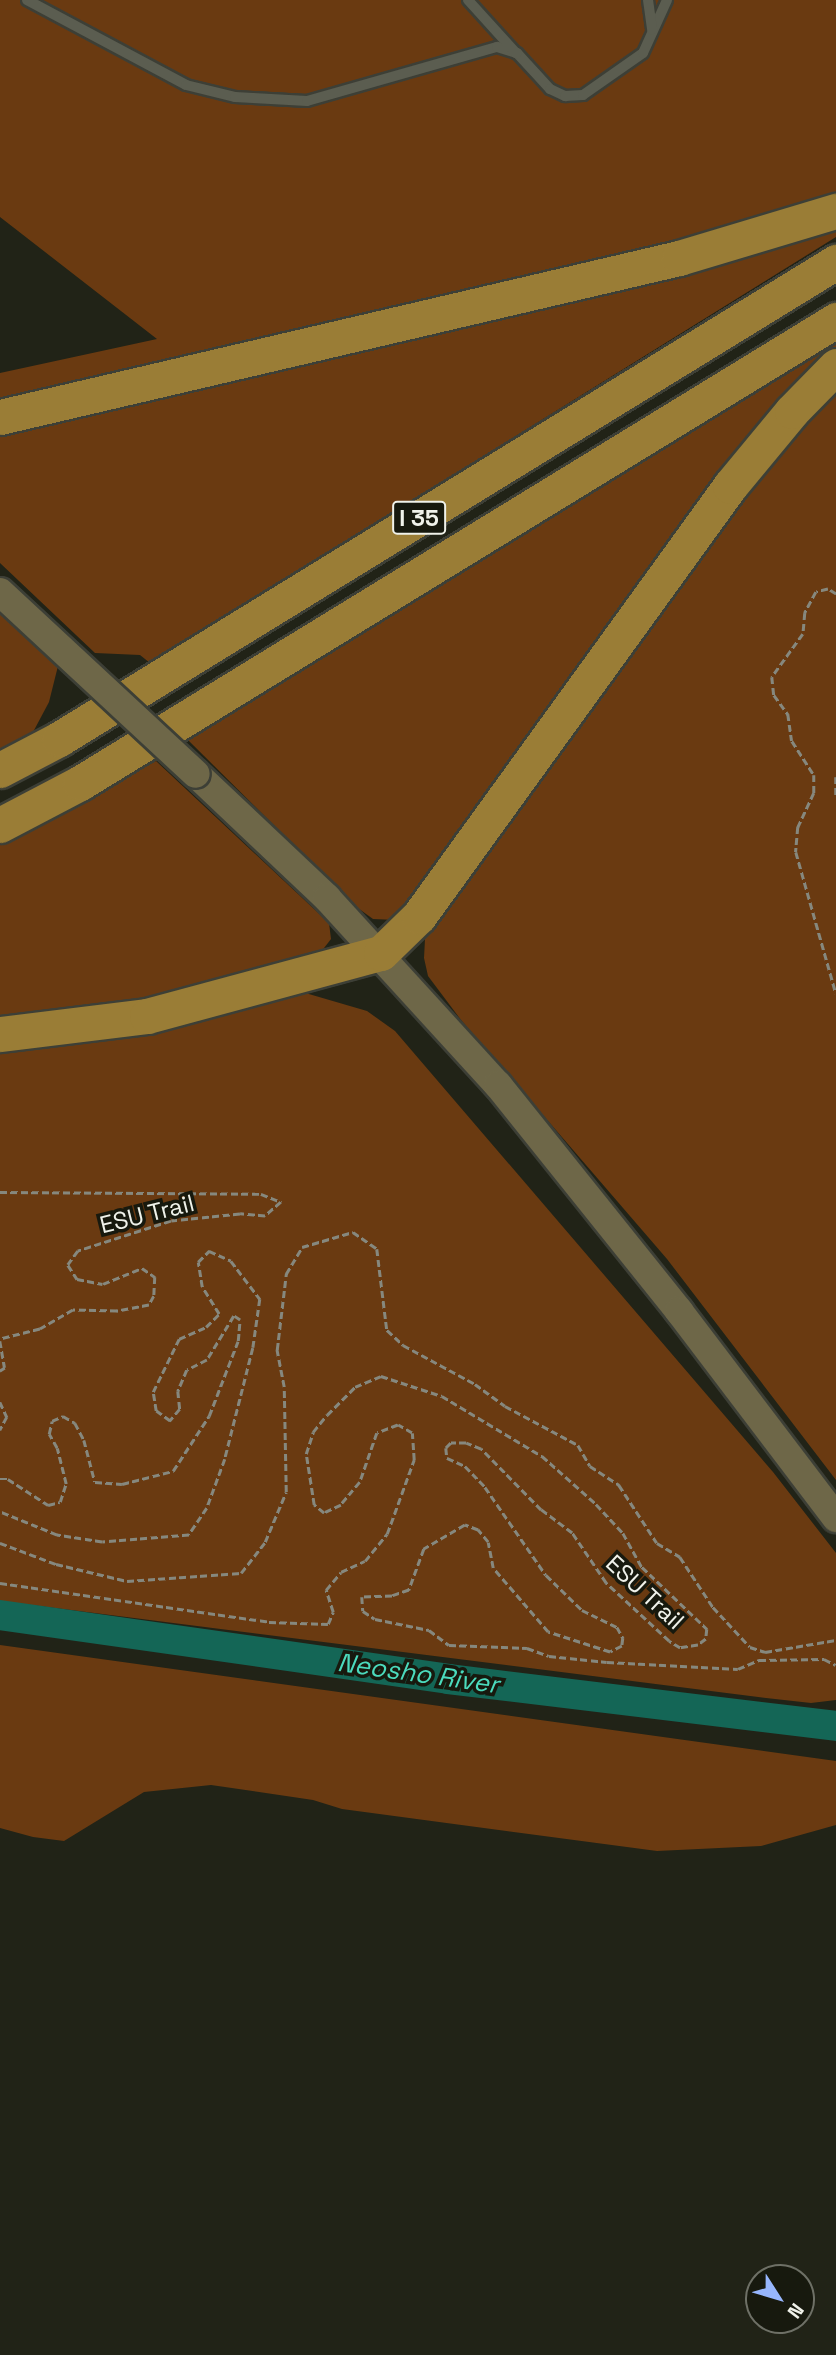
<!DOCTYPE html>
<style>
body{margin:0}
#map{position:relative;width:836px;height:2355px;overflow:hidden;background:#212317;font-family:"Space Grotesk",sans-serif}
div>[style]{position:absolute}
.green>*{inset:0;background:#6a3a11}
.river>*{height:30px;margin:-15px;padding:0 15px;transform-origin:15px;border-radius:15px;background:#146656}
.path>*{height:2.5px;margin-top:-1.25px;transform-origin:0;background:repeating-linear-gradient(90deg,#86887e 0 7px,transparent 0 10.5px)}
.roads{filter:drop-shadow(2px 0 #3d3f36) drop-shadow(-2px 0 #3d3f36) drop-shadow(0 2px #3d3f36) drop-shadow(0 -2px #3d3f36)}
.service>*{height:10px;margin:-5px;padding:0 5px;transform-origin:5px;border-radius:5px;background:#5b5d50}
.secondary>*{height:28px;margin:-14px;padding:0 14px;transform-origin:14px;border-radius:14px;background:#6e6748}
.motorway>*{height:35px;margin:-17.5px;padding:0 17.5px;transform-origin:17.5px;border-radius:17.5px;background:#9a7d36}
.bridges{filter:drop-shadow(2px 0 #3d3f36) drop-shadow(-2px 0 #3d3f36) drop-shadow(0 2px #3d3f36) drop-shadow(0 -2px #3d3f36)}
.secondary-bridge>*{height:28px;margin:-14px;padding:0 14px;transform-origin:14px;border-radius:14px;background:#6e6748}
span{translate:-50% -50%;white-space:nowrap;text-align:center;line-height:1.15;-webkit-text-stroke:7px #17190e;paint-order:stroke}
.shield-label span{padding:2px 5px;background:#17190e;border:2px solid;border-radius:5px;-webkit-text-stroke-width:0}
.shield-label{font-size:23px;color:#f0f2ea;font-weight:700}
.street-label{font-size:24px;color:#f0f2ea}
.water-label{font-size:26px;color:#4bdabd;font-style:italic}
.north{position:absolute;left:745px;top:2264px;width:70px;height:70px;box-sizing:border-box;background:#17190e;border:2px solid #6e7066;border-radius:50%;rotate:127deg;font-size:19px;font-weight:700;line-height:28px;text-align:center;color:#f0f2ea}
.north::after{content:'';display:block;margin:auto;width:24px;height:32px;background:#97b6fd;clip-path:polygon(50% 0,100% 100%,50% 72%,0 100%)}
</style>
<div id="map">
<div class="green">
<div style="clip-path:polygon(0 0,836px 0,836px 200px,813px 211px,0 404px,0 373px,157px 339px,0 217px)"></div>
<div style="clip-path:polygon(836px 220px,836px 237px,150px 663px,140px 655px,95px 653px,0 563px,0 425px)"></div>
<div style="clip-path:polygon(836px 338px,836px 354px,397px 920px,373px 919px,355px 906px,188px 740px)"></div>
<div style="clip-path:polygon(836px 390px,836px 1480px,667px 1259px,461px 1020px,428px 976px,424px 958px,425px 939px,441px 906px,746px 489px)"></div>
<div style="clip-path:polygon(0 611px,58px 666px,49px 702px,32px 734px,0 751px)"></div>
<div style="clip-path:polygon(156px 761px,329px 923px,331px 939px,314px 961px,265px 981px,0 1025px,0 845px)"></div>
<div style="clip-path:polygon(302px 992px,367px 1011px,395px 1031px,773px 1472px,836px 1553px,836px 1700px,811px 1703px,766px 1698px,0 1601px,0 1048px,177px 1026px)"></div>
<div style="clip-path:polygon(0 1645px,836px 1761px,836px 1825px,761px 1846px,657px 1851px,342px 1809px,313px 1800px,211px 1785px,144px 1792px,64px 1841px,33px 1837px,0 1828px)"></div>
</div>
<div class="river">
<div style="left:0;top:1615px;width:453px;rotate:8.1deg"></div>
<div style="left:448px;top:1679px;width:391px;rotate:6.9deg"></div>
</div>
<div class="path">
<div style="left:836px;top:594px;width:9px;rotate:-148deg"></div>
<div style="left:828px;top:589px;width:12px;rotate:166deg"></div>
<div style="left:816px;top:592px;width:24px;rotate:118deg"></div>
<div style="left:805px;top:613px;width:21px;rotate:95deg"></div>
<div style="left:803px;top:634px;width:53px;rotate:125.8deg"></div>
<div style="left:772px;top:677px;width:18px;rotate:84deg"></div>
<div style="left:774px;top:695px;width:24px;rotate:54deg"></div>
<div style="left:788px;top:714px;width:27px;rotate:82deg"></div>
<div style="left:792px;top:741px;width:40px;rotate:57.1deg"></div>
<div style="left:814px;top:775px;width:18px;rotate:90deg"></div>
<div style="left:814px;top:793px;width:38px;rotate:115deg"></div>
<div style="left:798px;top:827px;width:25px;rotate:95deg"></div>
<div style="left:796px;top:852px;width:147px;rotate:74.2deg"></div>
<div style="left:836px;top:777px;width:20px;rotate:90deg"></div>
<div style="left:0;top:1192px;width:261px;rotate:0.4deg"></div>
<div style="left:261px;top:1194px;width:22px;rotate:22deg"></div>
<div style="left:281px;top:1202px;width:21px;rotate:139deg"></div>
<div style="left:265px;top:1216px;width:25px;rotate:-175deg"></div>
<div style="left:240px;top:1214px;width:69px;rotate:174.2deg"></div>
<div style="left:171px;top:1221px;width:98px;rotate:162.1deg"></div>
<div style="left:78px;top:1251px;width:17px;rotate:126deg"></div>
<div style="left:68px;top:1265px;width:17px;rotate:57deg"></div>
<div style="left:77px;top:1279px;width:26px;rotate:11deg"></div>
<div style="left:103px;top:1284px;width:42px;rotate:-22.3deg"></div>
<div style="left:142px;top:1268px;width:16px;rotate:35deg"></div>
<div style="left:155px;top:1277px;width:19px;rotate:93deg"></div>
<div style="left:154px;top:1296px;width:10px;rotate:119deg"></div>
<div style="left:149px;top:1305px;width:33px;rotate:169deg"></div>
<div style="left:117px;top:1311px;width:44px;rotate:-178.7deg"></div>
<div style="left:73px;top:1310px;width:38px;rotate:150deg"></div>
<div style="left:40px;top:1329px;width:41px;rotate:166deg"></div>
<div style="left:0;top:1341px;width:27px;rotate:80deg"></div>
<div style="left:5px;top:1368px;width:6px;rotate:149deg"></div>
<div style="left:0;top:1402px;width:17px;rotate:65deg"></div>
<div style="left:7px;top:1417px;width:15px;rotate:118deg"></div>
<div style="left:0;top:1479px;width:8px"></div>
<div style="left:8px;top:1479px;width:48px;rotate:33deg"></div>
<div style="left:48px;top:1505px;width:12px;rotate:-14deg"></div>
<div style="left:60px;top:1502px;width:19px;rotate:-72deg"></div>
<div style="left:66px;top:1484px;width:37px;rotate:-104deg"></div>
<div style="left:57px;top:1448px;width:16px;rotate:-120deg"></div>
<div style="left:49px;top:1434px;width:13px;rotate:-77deg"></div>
<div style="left:52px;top:1421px;width:12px;rotate:-24deg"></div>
<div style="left:63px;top:1416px;width:14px;rotate:30deg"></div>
<div style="left:75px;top:1423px;width:19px;rotate:62deg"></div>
<div style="left:84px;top:1440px;width:43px;rotate:75.3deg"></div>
<div style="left:95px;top:1482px;width:27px;rotate:4deg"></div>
<div style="left:122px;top:1484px;width:53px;rotate:-14.3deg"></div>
<div style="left:173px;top:1471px;width:66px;rotate:-56.8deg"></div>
<div style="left:209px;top:1416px;width:80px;rotate:-68.9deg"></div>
<div style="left:238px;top:1341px;width:21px;rotate:-85deg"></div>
<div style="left:240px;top:1320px;width:7px;rotate:-146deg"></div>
<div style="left:234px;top:1316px;width:52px;rotate:121.5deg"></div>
<div style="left:207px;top:1360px;width:22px;rotate:153deg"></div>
<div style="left:187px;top:1370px;width:23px;rotate:113deg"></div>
<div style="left:178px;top:1391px;width:18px;rotate:84deg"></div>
<div style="left:180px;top:1409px;width:16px;rotate:130deg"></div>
<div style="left:170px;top:1421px;width:17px;rotate:-144deg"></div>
<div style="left:156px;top:1411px;width:19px;rotate:-99deg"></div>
<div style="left:153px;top:1392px;width:59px;rotate:-63.9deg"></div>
<div style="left:179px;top:1339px;width:30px;rotate:-24deg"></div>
<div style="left:206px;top:1327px;width:18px;rotate:-45deg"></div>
<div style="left:219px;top:1314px;width:32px;rotate:-122deg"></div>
<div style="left:202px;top:1287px;width:25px;rotate:-99deg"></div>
<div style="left:198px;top:1262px;width:16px;rotate:-45deg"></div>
<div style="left:209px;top:1251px;width:24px;rotate:24deg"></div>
<div style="left:231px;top:1261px;width:48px;rotate:52.7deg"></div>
<div style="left:260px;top:1299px;width:49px;rotate:98.1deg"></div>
<div style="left:253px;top:1348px;width:114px;rotate:104.2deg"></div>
<div style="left:225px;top:1459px;width:52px;rotate:110.2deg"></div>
<div style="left:207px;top:1508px;width:32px;rotate:124deg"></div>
<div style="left:189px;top:1535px;width:87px;rotate:175.4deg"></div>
<div style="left:102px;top:1542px;width:46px;rotate:-171.2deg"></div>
<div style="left:57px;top:1535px;width:61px;rotate:-158deg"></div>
<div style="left:0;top:1543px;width:60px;rotate:20.6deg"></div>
<div style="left:56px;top:1564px;width:73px;rotate:13.5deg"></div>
<div style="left:127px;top:1581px;width:114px;rotate:-4deg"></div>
<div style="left:241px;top:1573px;width:39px;rotate:-52deg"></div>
<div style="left:265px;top:1542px;width:54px;rotate:-67.2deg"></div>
<div style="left:286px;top:1492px;width:105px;rotate:-91.1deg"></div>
<div style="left:284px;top:1387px;width:38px;rotate:-101deg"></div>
<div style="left:277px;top:1350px;width:77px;rotate:-83.2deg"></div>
<div style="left:286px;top:1274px;width:31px;rotate:-59deg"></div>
<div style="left:302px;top:1247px;width:53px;rotate:-16.4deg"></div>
<div style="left:353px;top:1232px;width:29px;rotate:35deg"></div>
<div style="left:377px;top:1249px;width:82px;rotate:83deg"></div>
<div style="left:387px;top:1330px;width:22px;rotate:43deg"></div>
<div style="left:403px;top:1345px;width:82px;rotate:28.4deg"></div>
<div style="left:475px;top:1384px;width:37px;rotate:36deg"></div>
<div style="left:505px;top:1406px;width:83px;rotate:28.1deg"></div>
<div style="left:578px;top:1445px;width:24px;rotate:60deg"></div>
<div style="left:590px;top:1466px;width:35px;rotate:33deg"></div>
<div style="left:619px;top:1485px;width:69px;rotate:56.8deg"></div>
<div style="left:657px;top:1543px;width:27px;rotate:31deg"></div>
<div style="left:680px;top:1557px;width:60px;rotate:56.6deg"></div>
<div style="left:713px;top:1607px;width:54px;rotate:47.2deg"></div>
<div style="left:750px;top:1647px;width:16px;rotate:18deg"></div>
<div style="left:765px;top:1652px;width:72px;rotate:-9.6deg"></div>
<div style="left:0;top:1583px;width:272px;rotate:8.2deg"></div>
<div style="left:269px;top:1622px;width:59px;rotate:1.9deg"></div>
<div style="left:328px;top:1624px;width:13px;rotate:-67deg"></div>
<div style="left:333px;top:1612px;width:23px;rotate:-108deg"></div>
<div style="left:326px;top:1590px;width:23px;rotate:-50deg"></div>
<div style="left:341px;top:1572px;width:26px;rotate:-25deg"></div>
<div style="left:365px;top:1561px;width:35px;rotate:-51deg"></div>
<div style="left:387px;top:1534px;width:79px;rotate:-70deg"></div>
<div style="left:414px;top:1460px;width:27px;rotate:-94deg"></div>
<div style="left:412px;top:1433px;width:16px;rotate:-150deg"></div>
<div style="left:398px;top:1425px;width:22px;rotate:159deg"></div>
<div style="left:377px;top:1433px;width:52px;rotate:109.1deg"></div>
<div style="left:360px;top:1482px;width:30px;rotate:130deg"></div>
<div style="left:341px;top:1505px;width:19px;rotate:155deg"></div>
<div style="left:324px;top:1513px;width:13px;rotate:-141deg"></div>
<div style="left:314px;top:1505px;width:52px;rotate:-98.9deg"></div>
<div style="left:306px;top:1454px;width:23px;rotate:-72deg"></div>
<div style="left:313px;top:1432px;width:22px;rotate:-51deg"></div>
<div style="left:327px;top:1415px;width:40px;rotate:-45deg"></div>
<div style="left:355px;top:1387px;width:28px;rotate:-23deg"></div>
<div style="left:381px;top:1376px;width:64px;rotate:18.2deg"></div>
<div style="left:442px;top:1396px;width:117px;rotate:31deg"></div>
<div style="left:542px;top:1456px;width:72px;rotate:41.6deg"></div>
<div style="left:596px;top:1504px;width:40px;rotate:47deg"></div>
<div style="left:623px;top:1533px;width:39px;rotate:61deg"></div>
<div style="left:642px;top:1567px;width:90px;rotate:43.6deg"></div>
<div style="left:707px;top:1629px;width:10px;rotate:96deg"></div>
<div style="left:706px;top:1639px;width:10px;rotate:143deg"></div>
<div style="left:698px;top:1645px;width:18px;rotate:171deg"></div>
<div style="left:680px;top:1648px;width:13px;rotate:-148deg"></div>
<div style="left:669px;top:1641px;width:86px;rotate:-137.4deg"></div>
<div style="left:606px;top:1583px;width:60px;rotate:-124.2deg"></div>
<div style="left:572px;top:1533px;width:39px;rotate:-143deg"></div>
<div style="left:541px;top:1510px;width:86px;rotate:-134.5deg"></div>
<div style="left:481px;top:1449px;width:16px;rotate:-158deg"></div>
<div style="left:466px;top:1443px;width:15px;rotate:180deg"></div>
<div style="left:451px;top:1443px;width:7px;rotate:135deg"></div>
<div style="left:446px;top:1448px;width:10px;rotate:84deg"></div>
<div style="left:447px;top:1458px;width:20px;rotate:24deg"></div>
<div style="left:465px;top:1466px;width:29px;rotate:46deg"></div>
<div style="left:485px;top:1487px;width:107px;rotate:55.3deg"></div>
<div style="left:546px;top:1575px;width:50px;rotate:44.2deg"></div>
<div style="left:582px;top:1610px;width:39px;rotate:26deg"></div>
<div style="left:617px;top:1627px;width:13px;rotate:61deg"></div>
<div style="left:623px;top:1638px;width:8px;rotate:97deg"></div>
<div style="left:622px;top:1646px;width:13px;rotate:153deg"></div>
<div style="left:610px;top:1652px;width:65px;rotate:-162.1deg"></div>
<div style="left:548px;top:1632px;width:84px;rotate:-130.7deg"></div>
<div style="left:493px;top:1568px;width:26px;rotate:-101deg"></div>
<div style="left:488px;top:1542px;width:16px;rotate:-130deg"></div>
<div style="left:478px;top:1530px;width:14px;rotate:-159deg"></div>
<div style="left:465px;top:1525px;width:48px;rotate:149.7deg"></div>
<div style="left:424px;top:1549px;width:44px;rotate:110.1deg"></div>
<div style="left:409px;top:1590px;width:18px;rotate:161deg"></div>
<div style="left:392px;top:1596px;width:30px;rotate:178deg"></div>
<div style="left:362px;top:1597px;width:14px;rotate:86deg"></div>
<div style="left:363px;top:1611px;width:14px;rotate:34deg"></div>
<div style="left:375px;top:1619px;width:55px;rotate:11.5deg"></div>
<div style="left:429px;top:1630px;width:25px;rotate:37deg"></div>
<div style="left:449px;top:1645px;width:78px;rotate:2.2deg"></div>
<div style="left:527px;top:1648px;width:23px;rotate:20deg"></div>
<div style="left:549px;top:1656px;width:58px;rotate:5.9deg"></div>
<div style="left:607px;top:1662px;width:131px;rotate:3.1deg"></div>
<div style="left:738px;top:1669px;width:23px;rotate:-23deg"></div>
<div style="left:759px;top:1660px;width:65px;rotate:-0.9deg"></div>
<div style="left:824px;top:1659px;width:13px;rotate:27deg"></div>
</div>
<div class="roads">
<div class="service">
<div style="left:27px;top:0;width:180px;rotate:28.1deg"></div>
<div style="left:186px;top:85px;width:50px;rotate:13.8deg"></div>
<div style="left:235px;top:97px;width:72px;rotate:3.2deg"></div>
<div style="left:307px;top:101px;width:198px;rotate:-15.9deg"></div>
<div style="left:497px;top:47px;width:21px;rotate:17deg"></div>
<div style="left:517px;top:53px;width:49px;rotate:47.5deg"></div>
<div style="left:550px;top:89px;width:17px;rotate:25deg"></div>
<div style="left:565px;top:96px;width:18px;rotate:-3deg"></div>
<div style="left:583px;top:95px;width:73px;rotate:-35deg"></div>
<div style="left:643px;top:53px;width:58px;rotate:-65.6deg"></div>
<div style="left:468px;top:0;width:72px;rotate:47.8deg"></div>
<div style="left:648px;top:0;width:30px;rotate:82deg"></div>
</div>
<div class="secondary">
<div style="left:196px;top:774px;width:180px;rotate:43.4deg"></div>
<div style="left:327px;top:898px;width:253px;rotate:47.6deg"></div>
<div style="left:498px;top:1085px;width:290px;rotate:51.3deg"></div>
<div style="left:679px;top:1311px;width:260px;rotate:52.8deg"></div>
</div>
<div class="motorway">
<div style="left:0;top:417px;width:697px;rotate:-13.18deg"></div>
<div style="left:679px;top:258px;width:164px;rotate:-16.7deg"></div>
<div style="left:0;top:770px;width:67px;rotate:-27.7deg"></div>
<div style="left:59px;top:739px;width:912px;rotate:-31.55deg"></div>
<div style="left:0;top:825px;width:90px;rotate:-27.7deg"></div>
<div style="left:80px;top:783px;width:887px;rotate:-31.48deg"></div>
<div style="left:0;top:1034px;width:148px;rotate:-7deg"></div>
<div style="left:147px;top:1016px;width:242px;rotate:-15.1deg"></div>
<div style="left:381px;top:953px;width:53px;rotate:-44.2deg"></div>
<div style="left:419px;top:916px;width:531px;rotate:-54.12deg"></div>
<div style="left:730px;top:486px;width:97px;rotate:-50.4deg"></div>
<div style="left:792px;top:411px;width:63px;rotate:-45.6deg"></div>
</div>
</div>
<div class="bridges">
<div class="secondary-bridge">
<div style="left:0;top:592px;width:267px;rotate:42.9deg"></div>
</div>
</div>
<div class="shield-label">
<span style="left:419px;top:518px">I 35</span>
</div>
<div class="street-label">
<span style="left:147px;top:1214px;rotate:-14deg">ESU Trail</span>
<span style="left:645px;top:1592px;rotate:43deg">ESU Trail</span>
</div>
<div class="water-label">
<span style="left:418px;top:1674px;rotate:8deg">Neosho River</span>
</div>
<div class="north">N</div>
</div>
